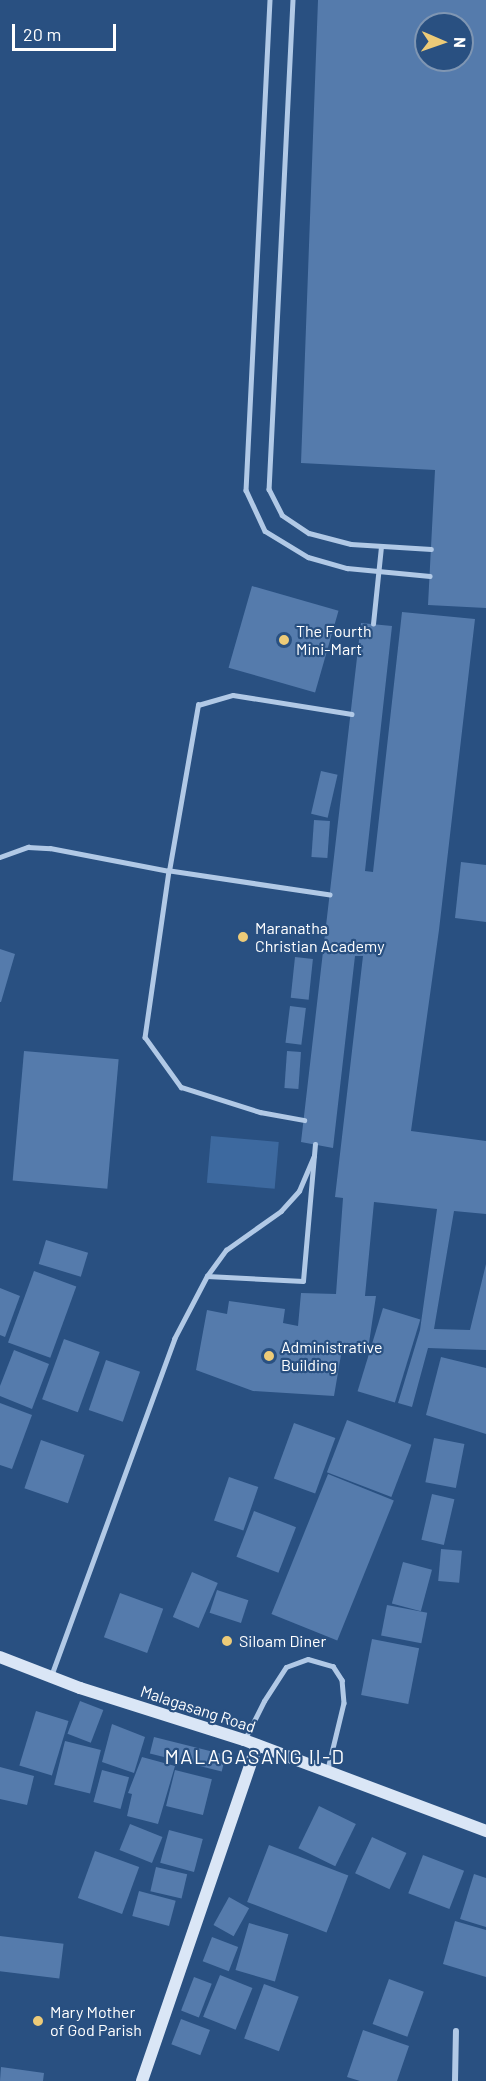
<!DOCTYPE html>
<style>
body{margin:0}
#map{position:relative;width:486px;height:2081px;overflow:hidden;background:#295081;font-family:Barlow,sans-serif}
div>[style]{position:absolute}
.green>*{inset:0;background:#3d699f;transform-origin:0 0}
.building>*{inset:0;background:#557bac;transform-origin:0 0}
.lane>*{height:4.5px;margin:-2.25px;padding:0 2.25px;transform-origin:2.25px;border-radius:2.25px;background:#b1c9e6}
.street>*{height:6px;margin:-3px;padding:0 3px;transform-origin:3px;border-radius:3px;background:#b1c9e6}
.secondary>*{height:12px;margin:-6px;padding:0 6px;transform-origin:6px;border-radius:6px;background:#dae6f6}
.dots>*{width:16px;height:16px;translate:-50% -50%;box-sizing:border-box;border:3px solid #295081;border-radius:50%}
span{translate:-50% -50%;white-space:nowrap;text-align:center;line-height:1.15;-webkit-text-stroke:4.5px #295081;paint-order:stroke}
.poi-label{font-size:16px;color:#fff}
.left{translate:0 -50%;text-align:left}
.street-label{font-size:16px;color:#fff}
.quarter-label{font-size:20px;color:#fff;letter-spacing:1.5px}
.north{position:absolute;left:414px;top:12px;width:60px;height:60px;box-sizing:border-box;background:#295081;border:2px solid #7f96b3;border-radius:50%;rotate:92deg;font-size:16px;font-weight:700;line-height:24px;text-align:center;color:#fff}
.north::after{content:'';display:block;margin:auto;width:21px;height:27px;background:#edcb78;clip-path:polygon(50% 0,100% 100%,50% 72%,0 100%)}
.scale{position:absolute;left:12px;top:24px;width:104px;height:27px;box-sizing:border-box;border:3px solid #fff;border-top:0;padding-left:8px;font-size:18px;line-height:21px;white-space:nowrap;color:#fff;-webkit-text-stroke:4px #295081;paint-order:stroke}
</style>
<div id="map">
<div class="green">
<div style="left:211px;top:1136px;width:68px;height:47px;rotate:5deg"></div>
</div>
<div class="building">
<div style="clip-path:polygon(evenodd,318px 0,486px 0,486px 608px,428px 605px,435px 470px,301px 463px,318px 0,426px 24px,462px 24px,462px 60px,426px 60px,426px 24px)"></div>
<div style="left:252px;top:586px;width:90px;height:85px;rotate:16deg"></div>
<div style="clip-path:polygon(402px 612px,475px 619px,439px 930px,411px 1131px,486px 1141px,486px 1214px,454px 1211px,434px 1329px,470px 1330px,486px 1264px,486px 1350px,428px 1348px,412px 1407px,398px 1403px,420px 1330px,437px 1209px,374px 1202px,365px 1296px,376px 1296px,369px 1343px,343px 1343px,334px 1396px,253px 1391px,196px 1370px,207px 1310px,227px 1314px,229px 1301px,285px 1309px,283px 1323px,298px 1326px,301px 1293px,336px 1294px,343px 1198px,335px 1197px,363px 956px,355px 956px,333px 1148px,301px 1142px,361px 623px,392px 626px,365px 871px,373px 872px)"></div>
<div style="left:321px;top:771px;width:17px;height:44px;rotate:13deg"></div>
<div style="left:314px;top:820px;width:16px;height:37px;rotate:4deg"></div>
<div style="clip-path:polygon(461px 862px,486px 865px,486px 922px,455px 918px)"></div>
<div style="clip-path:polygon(0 949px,15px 954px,1px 1002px,0 1002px)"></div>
<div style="left:295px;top:957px;width:18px;height:41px;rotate:6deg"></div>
<div style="left:290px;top:1006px;width:16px;height:37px;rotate:7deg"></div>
<div style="left:24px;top:1051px;width:95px;height:130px;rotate:5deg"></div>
<div style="left:287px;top:1051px;width:14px;height:37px;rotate:4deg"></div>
<div style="left:46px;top:1240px;width:44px;height:25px;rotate:17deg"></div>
<div style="left:34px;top:1271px;width:45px;height:76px;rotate:20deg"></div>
<div style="clip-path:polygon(0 1288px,20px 1296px,5px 1337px,0 1335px)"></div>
<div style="left:383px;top:1308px;width:39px;height:87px;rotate:17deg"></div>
<div style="left:64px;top:1339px;width:38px;height:64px;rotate:20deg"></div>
<div style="clip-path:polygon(14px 1350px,49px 1364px,32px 1409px,0 1396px,0 1386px)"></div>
<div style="clip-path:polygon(441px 1357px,486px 1368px,486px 1434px,426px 1415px)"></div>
<div style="left:106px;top:1360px;width:36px;height:53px;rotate:19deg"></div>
<div style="clip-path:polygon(0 1403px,32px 1415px,12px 1469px,0 1465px)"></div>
<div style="left:347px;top:1420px;width:69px;height:56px;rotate:21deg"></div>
<div style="left:294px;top:1423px;width:44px;height:59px;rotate:20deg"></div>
<div style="left:434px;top:1438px;width:31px;height:45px;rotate:11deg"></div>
<div style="left:41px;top:1440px;width:46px;height:51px;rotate:19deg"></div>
<div style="left:328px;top:1474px;width:71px;height:151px;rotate:22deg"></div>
<div style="left:229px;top:1477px;width:31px;height:46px;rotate:19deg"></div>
<div style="left:432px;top:1494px;width:23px;height:47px;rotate:13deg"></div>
<div style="left:254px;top:1511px;width:45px;height:49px;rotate:21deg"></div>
<div style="left:441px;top:1549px;width:21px;height:32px;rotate:5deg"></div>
<div style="left:403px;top:1562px;width:30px;height:43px;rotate:15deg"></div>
<div style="left:192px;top:1572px;width:28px;height:49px;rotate:23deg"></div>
<div style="left:217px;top:1590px;width:33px;height:24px;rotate:18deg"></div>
<div style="left:120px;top:1593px;width:46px;height:47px;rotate:20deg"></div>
<div style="left:387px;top:1605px;width:41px;height:31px;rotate:11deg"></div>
<div style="left:372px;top:1639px;width:48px;height:57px;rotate:11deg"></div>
<div style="left:80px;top:1701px;width:25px;height:35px;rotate:21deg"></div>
<div style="left:36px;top:1711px;width:34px;height:57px;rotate:17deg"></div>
<div style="clip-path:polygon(112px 1724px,145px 1737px,134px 1773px,102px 1762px)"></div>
<div style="left:154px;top:1737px;width:74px;height:17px;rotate:14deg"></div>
<div style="left:65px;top:1741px;width:37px;height:45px;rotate:14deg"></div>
<div style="clip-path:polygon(142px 1757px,175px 1766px,158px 1824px,127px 1816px,132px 1794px,128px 1793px)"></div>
<div style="clip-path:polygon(0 1767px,34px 1776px,27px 1805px,0 1799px)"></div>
<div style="left:102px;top:1770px;width:28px;height:33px;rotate:15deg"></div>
<div style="left:175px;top:1770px;width:38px;height:37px;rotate:14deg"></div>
<div style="left:319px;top:1806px;width:41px;height:47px;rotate:26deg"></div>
<div style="left:130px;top:1824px;width:35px;height:28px;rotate:22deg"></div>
<div style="left:169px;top:1830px;width:35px;height:34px;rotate:15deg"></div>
<div style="left:372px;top:1837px;width:38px;height:40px;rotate:25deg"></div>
<div style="left:269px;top:1845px;width:85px;height:61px;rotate:21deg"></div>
<div style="left:95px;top:1851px;width:47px;height:50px;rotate:20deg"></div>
<div style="left:423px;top:1855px;width:44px;height:41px;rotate:21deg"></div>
<div style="left:156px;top:1867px;width:32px;height:25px;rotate:13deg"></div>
<div style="clip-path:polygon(474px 1874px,486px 1878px,486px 1927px,460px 1919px)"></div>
<div style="left:139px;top:1891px;width:38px;height:26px;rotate:15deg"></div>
<div style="left:229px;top:1897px;width:23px;height:32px;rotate:29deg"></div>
<div style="clip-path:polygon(455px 1921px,486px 1930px,486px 1977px,443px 1964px)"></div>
<div style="left:249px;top:1923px;width:41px;height:49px;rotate:16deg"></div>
<div style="left:0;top:1936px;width:64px;height:35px;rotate:7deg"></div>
<div style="left:212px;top:1937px;width:28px;height:26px;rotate:21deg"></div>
<div style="left:220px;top:1975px;width:35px;height:45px;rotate:22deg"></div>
<div style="left:194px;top:1977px;width:19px;height:36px;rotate:21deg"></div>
<div style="left:389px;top:1979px;width:37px;height:48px;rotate:20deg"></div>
<div style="left:264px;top:1984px;width:37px;height:58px;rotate:20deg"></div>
<div style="left:181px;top:2019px;width:31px;height:27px;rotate:21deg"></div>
<div style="clip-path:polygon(363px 2030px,409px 2046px,397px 2081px,360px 2081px,347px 2077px)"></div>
<div style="clip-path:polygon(1px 2067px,44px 2073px,43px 2081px,0 2081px)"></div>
</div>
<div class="lane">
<div style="left:270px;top:0;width:491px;rotate:92.8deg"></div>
<div style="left:246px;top:490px;width:45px;rotate:65.1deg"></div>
<div style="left:265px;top:531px;width:50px;rotate:31.2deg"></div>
<div style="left:308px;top:557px;width:41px;rotate:15.8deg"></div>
<div style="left:347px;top:568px;width:83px;rotate:5.5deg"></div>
<div style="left:293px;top:0;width:490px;rotate:92.8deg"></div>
<div style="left:269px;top:489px;width:29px;rotate:63deg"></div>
<div style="left:282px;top:515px;width:32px;rotate:34deg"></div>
<div style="left:309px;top:533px;width:43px;rotate:14.7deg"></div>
<div style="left:351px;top:544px;width:80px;rotate:3.6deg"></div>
<div style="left:373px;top:624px;width:78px;rotate:-84.1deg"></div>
<div style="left:0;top:857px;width:30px;rotate:-20deg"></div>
<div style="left:28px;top:847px;width:22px;rotate:3deg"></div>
<div style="left:50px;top:848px;width:121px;rotate:10.9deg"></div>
<div style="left:169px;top:871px;width:168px;rotate:98.2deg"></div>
<div style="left:145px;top:1037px;width:62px;rotate:54.2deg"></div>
<div style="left:181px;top:1087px;width:83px;rotate:17.6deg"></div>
<div style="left:260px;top:1112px;width:45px;rotate:10.3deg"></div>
<div style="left:330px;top:895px;width:163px;rotate:-171.5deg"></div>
<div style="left:169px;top:871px;width:169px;rotate:-80.1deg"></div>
<div style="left:198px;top:705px;width:36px;rotate:-16deg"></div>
<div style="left:233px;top:695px;width:120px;rotate:9.1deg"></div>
<div style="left:207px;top:1276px;width:96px;rotate:3deg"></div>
<div style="left:303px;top:1281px;width:137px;rotate:-85deg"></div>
<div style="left:51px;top:1676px;width:359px;rotate:-69.9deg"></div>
<div style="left:174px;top:1339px;width:71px;rotate:-62.4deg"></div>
<div style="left:207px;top:1276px;width:32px;rotate:-54deg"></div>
<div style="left:226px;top:1250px;width:67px;rotate:-35.3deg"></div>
<div style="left:281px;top:1211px;width:27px;rotate:-48deg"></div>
<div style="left:299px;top:1191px;width:38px;rotate:-67deg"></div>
<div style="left:245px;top:1739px;width:42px;rotate:-63.4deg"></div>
<div style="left:264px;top:1701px;width:40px;rotate:-57.1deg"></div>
<div style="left:286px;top:1667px;width:23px;rotate:-20deg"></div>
<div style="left:308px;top:1659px;width:26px;rotate:16deg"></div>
<div style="left:333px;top:1666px;width:17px;rotate:57deg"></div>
<div style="left:342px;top:1680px;width:23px;rotate:85deg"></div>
<div style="left:344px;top:1703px;width:68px;rotate:103.6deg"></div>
</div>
<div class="street">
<div style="left:455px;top:2081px;width:50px;rotate:-88.9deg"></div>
</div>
<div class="secondary">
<div style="left:0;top:1657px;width:86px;rotate:21.2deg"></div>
<div style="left:80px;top:1688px;width:172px;rotate:17.6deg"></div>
<div style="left:244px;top:1740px;width:259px;rotate:20.6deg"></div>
<div style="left:142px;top:2081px;width:355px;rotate:-71.1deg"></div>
</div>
<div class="dots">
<div style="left:284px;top:640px;background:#edcb78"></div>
<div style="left:243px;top:937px;background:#edcb78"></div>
<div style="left:269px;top:1356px;background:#edcb78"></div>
<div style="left:227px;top:1641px;background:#edcb78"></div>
<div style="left:38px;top:2021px;background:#edcb78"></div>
</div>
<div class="poi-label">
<span class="left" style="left:296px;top:640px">The Fourth<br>Mini-Mart</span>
<span class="left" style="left:255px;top:937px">Maranatha<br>Christian Academy</span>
<span class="left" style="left:281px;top:1356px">Administrative<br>Building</span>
<span class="left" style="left:239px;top:1641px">Siloam Diner</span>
<span class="left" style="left:50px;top:2021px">Mary Mother<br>of God Parish</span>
</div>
<div class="street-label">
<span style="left:198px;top:1709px;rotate:18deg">Malagasang Road</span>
</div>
<div class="quarter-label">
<span style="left:255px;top:1756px">MALAGASANG II-D</span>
</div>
<div class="north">N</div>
<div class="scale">20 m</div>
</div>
